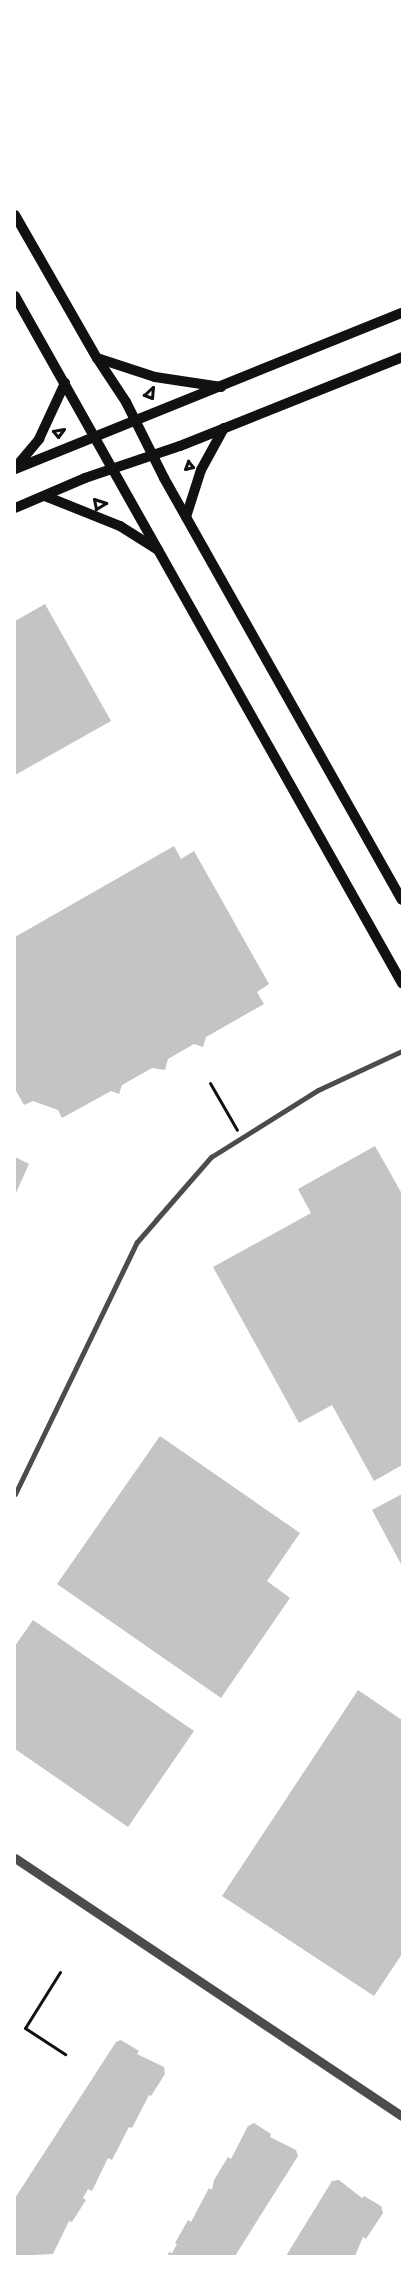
<!DOCTYPE html>
<style>
body{margin:0}
#map{position:relative;width:417px;height:2271px;overflow:hidden;background:#fff;font-family:Lora,serif}
div>[style]{position:absolute}
.building>*{inset:0;background:#c4c4c4}
.path>*{height:3px;margin:-1.5px;padding:0 1.5px;transform-origin:1.5px;border-radius:1.5px;background:#111}
.minor>*{height:5px;margin:-2.5px;padding:0 2.5px;transform-origin:2.5px;border-radius:2.5px;background:#4c4c4c}
.tertiary>*{height:9px;margin:-4.5px;padding:0 4.5px;transform-origin:4.5px;border-radius:4.5px;background:#4c4c4c}
.secondary>*{height:10px;margin:-5px;padding:0 5px;transform-origin:5px;border-radius:5px;background:#111}
span{translate:-50% -50%;white-space:nowrap;text-align:center;line-height:1.15;-webkit-text-stroke:5px #fff;paint-order:stroke}
.frame{position:absolute;inset:0;border:16px solid #fff;pointer-events:none}
</style>
<div id="map">
<div class="building">
<div style="clip-path:polygon(45px 604px,111px 721px,15px 775px,15px 621px)"></div>
<div style="clip-path:polygon(174px 846px,181px 859px,194px 851px,269px 984px,257px 992px,264px 1004px,206px 1037px,203px 1047px,194px 1044px,168px 1059px,165px 1070px,152px 1068px,122px 1085px,119px 1094px,111px 1091px,62px 1118px,58px 1110px,33px 1101px,24px 1105px,15px 1089px,15px 937px)"></div>
<div style="clip-path:polygon(375px 1146px,402px 1194px,402px 1465px,374px 1481px,332px 1405px,299px 1423px,213px 1267px,311px 1213px,298px 1189px)"></div>
<div style="clip-path:polygon(15px 1157px,29px 1164px,15px 1195px)"></div>
<div style="clip-path:polygon(160px 1436px,300px 1533px,267px 1581px,290px 1598px,221px 1698px,57px 1584px)"></div>
<div style="clip-path:polygon(402px 1494px,402px 1566px,372px 1510px)"></div>
<div style="clip-path:polygon(33px 1620px,194px 1731px,128px 1827px,15px 1749px,15px 1646px)"></div>
<div style="clip-path:polygon(358px 1690px,402px 1720px,402px 1954px,374px 1996px,222px 1896px)"></div>
<div style="clip-path:polygon(121px 2040px,139px 2051px,137px 2054px,164px 2067px,165px 2074px,151px 2096px,149px 2095px,132px 2128px,129px 2127px,112px 2160px,108px 2158px,92px 2191px,88px 2189px,83px 2198px,86px 2200px,72px 2222px,69px 2221px,53px 2254px,15px 2256px,15px 2198px,116px 2042px)"></div>
<div style="clip-path:polygon(254px 2123px,271px 2134px,270px 2137px,296px 2150px,298px 2156px,235px 2256px,167px 2256px,169px 2252px,172px 2253px,177px 2244px,175px 2243px,188px 2220px,191px 2222px,209px 2188px,212px 2190px,214px 2180px,228px 2157px,231px 2159px,248px 2126px)"></div>
<div style="clip-path:polygon(339px 2180px,362px 2198px,364px 2196px,381px 2206px,383px 2213px,366px 2239px,363px 2237px,355px 2256px,286px 2256px,332px 2181px)"></div>
</div>
<div class="path">
<div style="left:153px;top:387px;width:11px;rotate:95deg"></div>
<div style="left:152px;top:398px;width:9px;rotate:-159deg"></div>
<div style="left:144px;top:395px;width:12px;rotate:-42deg"></div>
<div style="left:64px;top:429px;width:10px;rotate:127deg"></div>
<div style="left:58px;top:437px;width:8px;rotate:-130deg"></div>
<div style="left:53px;top:431px;width:11px;rotate:-10deg"></div>
<div style="left:188px;top:461px;width:8px;rotate:50deg"></div>
<div style="left:193px;top:467px;width:8px;rotate:166deg"></div>
<div style="left:185px;top:469px;width:9px;rotate:-69deg"></div>
<div style="left:94px;top:499px;width:13px;rotate:18deg"></div>
<div style="left:106px;top:503px;width:12px;rotate:149deg"></div>
<div style="left:96px;top:509px;width:10px;rotate:-101deg"></div>
<div style="left:210px;top:1083px;width:54px;rotate:60.1deg"></div>
<div style="left:60px;top:1972px;width:66px;rotate:122deg"></div>
<div style="left:25px;top:2028px;width:48px;rotate:33deg"></div>
</div>
<div class="minor">
<div style="left:15px;top:1494px;width:280px;rotate:-64.2deg"></div>
<div style="left:137px;top:1242px;width:29px;rotate:-49deg"></div>
<div style="left:156px;top:1220px;width:84px;rotate:-48.9deg"></div>
<div style="left:211px;top:1157px;width:126px;rotate:-32.1deg"></div>
<div style="left:318px;top:1090px;width:93px;rotate:-24.9deg"></div>
</div>
<div class="tertiary">
<div style="left:15px;top:1858px;width:465px;rotate:33.7deg"></div>
</div>
<div class="secondary">
<div style="left:15px;top:215px;width:165px;rotate:60.2deg"></div>
<div style="left:97px;top:358px;width:53px;rotate:56.6deg"></div>
<div style="left:126px;top:402px;width:85px;rotate:63.4deg"></div>
<div style="left:164px;top:478px;width:484px;rotate:60.6deg"></div>
<div style="left:15px;top:296px;width:789px;rotate:60.61deg"></div>
<div style="left:97px;top:358px;width:61px;rotate:18.1deg"></div>
<div style="left:155px;top:377px;width:67px;rotate:8.6deg"></div>
<div style="left:15px;top:468px;width:38px;rotate:-50deg"></div>
<div style="left:39px;top:439px;width:62px;rotate:-65.1deg"></div>
<div style="left:15px;top:469px;width:417px;rotate:-22deg"></div>
<div style="left:45px;top:496px;width:81px;rotate:21.8deg"></div>
<div style="left:120px;top:526px;width:45px;rotate:32.3deg"></div>
<div style="left:15px;top:508px;width:76px;rotate:-23.2deg"></div>
<div style="left:85px;top:478px;width:100px;rotate:-18.6deg"></div>
<div style="left:180px;top:446px;width:239px;rotate:-21.8deg"></div>
<div style="left:186px;top:517px;width:49px;rotate:-72.3deg"></div>
<div style="left:201px;top:470px;width:48px;rotate:-61.3deg"></div>
</div>
<div class="frame"></div>
</div>
